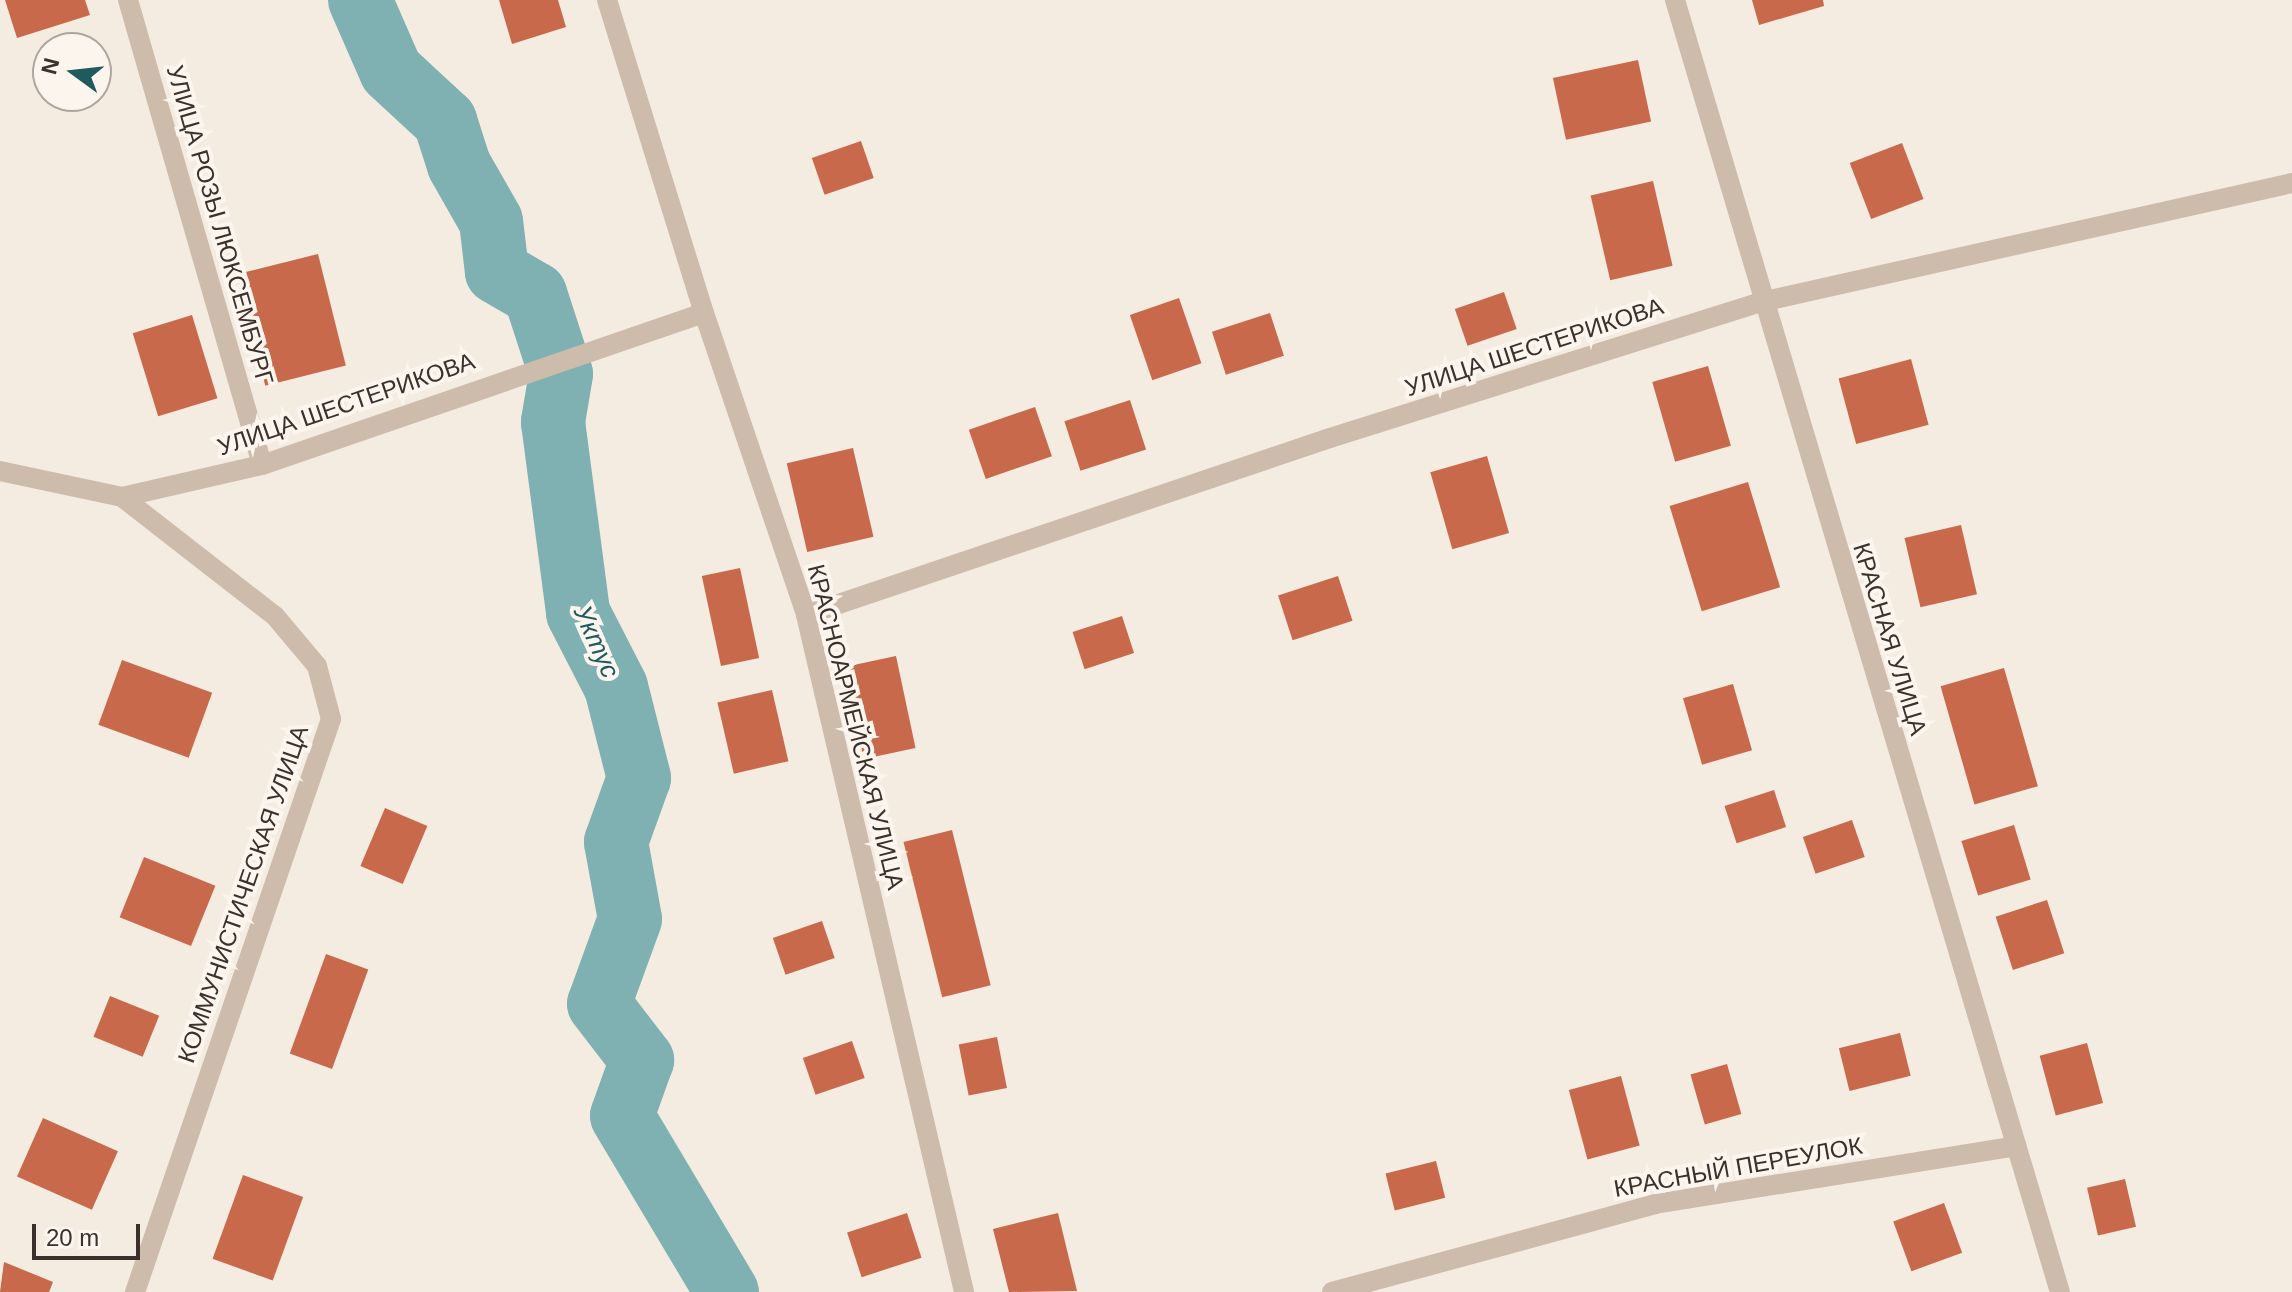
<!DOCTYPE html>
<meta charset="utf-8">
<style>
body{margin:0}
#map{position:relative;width:2292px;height:1292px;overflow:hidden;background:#f4ebe1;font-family:Helvetica,sans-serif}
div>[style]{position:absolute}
.river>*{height:64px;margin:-32px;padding:0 32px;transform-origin:32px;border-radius:32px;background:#7fb0b2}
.building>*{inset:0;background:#c8694b;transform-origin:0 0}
.street>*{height:20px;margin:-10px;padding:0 10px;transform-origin:10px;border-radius:10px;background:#cdbbac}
span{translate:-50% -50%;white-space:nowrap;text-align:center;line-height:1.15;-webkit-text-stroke:8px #fbf5ee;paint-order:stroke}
.street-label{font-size:24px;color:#3b302b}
.water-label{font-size:26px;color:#1f5a5e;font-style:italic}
.north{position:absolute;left:32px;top:32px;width:80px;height:80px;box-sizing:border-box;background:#fbf5ee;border:2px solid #aea6a0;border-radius:50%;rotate:285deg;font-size:22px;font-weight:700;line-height:32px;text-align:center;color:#3b302b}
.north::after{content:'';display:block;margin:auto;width:28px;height:36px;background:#1f5a5e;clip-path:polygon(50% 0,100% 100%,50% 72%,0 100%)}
.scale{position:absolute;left:32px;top:1224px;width:108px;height:36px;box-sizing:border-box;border:4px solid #3b302b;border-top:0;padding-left:10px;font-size:24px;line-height:28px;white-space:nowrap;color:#3b302b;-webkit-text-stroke:6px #fbf5ee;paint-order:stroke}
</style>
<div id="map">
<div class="river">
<div style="left:360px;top:0;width:77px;rotate:66.4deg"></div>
<div style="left:391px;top:71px;width:74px;rotate:42.8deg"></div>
<div style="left:445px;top:121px;width:46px;rotate:72.3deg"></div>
<div style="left:459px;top:165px;width:64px;rotate:60.3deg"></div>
<div style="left:491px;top:221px;width:51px;rotate:83.3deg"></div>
<div style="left:497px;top:272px;width:44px;rotate:30.1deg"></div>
<div style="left:535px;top:294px;width:84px;rotate:72deg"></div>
<div style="left:561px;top:374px;width:49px;rotate:99.5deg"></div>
<div style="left:553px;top:422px;width:193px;rotate:82.5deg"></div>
<div style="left:578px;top:613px;width:83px;rotate:62.8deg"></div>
<div style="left:616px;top:687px;width:94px;rotate:75.8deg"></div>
<div style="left:639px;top:778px;width:68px;rotate:109.8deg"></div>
<div style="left:616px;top:842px;width:78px;rotate:79.7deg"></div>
<div style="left:630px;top:919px;width:90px;rotate:110deg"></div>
<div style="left:599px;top:1004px;width:71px;rotate:52.5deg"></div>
<div style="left:642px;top:1060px;width:59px;rotate:109.7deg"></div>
<div style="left:622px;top:1116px;width:205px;rotate:59.2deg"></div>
</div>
<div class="building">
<div style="clip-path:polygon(5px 0,85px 0,90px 15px,17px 38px)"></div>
<div style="clip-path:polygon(499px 0,558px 0,566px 27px,512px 44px)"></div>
<div style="clip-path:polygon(1752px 0,1823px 0,1824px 6px,1759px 25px)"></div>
<div style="left:1638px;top:60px;width:63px;height:87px;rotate:78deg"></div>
<div style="left:861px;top:141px;width:39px;height:52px;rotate:71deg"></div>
<div style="left:1902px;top:143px;width:60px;height:56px;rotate:69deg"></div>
<div style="left:1653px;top:181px;width:87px;height:64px;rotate:77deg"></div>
<div style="left:318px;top:254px;width:115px;height:83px;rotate:76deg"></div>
<div style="left:1504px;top:292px;width:39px;height:52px;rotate:71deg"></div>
<div style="left:1179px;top:298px;width:69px;height:52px;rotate:71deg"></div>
<div style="left:1270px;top:313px;width:45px;height:61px;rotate:72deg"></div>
<div style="left:192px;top:315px;width:87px;height:62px;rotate:73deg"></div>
<div style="left:1911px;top:359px;width:68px;height:75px;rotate:75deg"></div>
<div style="left:1708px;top:366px;width:83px;height:58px;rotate:74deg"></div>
<div style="left:1130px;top:400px;width:52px;height:69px;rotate:72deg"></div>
<div style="left:1035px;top:407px;width:52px;height:70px;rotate:71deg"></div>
<div style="left:853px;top:448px;width:91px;height:68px;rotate:77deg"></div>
<div style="left:1487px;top:456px;width:80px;height:59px;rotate:74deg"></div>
<div style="left:1748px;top:482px;width:110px;height:82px;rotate:73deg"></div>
<div style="left:1961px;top:525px;width:71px;height:58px;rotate:77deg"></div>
<div style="left:740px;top:568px;width:92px;height:39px;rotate:78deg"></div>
<div style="left:1338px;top:576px;width:47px;height:63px;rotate:72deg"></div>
<div style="left:1122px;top:616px;width:39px;height:52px;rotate:72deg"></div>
<div style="left:896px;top:656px;width:94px;height:53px;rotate:78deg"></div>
<div style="left:122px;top:660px;width:96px;height:69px;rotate:20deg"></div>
<div style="left:2004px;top:668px;width:123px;height:66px;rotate:74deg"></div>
<div style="left:1733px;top:684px;width:69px;height:52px;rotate:74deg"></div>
<div style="left:772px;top:690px;width:73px;height:56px;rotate:77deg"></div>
<div style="left:1774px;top:790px;width:39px;height:52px;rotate:72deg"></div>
<div style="left:385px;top:808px;width:46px;height:63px;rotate:23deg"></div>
<div style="left:1852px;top:820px;width:39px;height:52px;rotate:71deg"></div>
<div style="left:2014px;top:825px;width:57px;height:55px;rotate:73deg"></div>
<div style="left:952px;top:830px;width:160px;height:50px;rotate:76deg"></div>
<div style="left:144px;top:857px;width:77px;height:65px;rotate:22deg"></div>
<div style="left:2047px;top:900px;width:56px;height:54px;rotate:72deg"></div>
<div style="left:822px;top:921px;width:39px;height:52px;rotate:71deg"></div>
<div style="left:326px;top:954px;width:45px;height:106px;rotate:20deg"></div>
<div style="left:110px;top:996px;width:53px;height:44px;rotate:22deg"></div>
<div style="left:1900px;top:1033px;width:44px;height:63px;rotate:76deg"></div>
<div style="left:997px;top:1037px;width:52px;height:39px;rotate:79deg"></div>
<div style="left:852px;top:1041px;width:39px;height:52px;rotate:71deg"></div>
<div style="left:2087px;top:1043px;width:62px;height:49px;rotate:75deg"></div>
<div style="left:1727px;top:1064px;width:52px;height:38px;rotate:74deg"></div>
<div style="left:1621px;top:1076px;width:72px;height:54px;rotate:75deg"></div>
<div style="left:43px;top:1118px;width:82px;height:64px;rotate:24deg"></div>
<div style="left:1436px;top:1161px;width:38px;height:52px;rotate:76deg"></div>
<div style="left:243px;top:1175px;width:64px;height:89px;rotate:20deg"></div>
<div style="left:2125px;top:1179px;width:49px;height:39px;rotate:77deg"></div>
<div style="left:1944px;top:1203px;width:53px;height:54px;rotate:70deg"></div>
<div style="left:907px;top:1213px;width:47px;height:63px;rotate:72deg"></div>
<div style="clip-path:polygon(1058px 1213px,1077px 1291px,1009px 1292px,993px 1229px)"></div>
<div style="clip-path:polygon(4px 1262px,53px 1282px,49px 1292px,0 1292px)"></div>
</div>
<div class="street">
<div style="left:128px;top:0;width:484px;rotate:73.9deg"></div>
<div style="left:607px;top:0;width:328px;rotate:72.8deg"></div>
<div style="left:704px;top:313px;width:319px;rotate:71.3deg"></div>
<div style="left:806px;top:615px;width:695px;rotate:76.86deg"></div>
<div style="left:1675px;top:0;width:1348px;rotate:73.41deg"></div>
<div style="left:0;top:471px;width:125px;rotate:12deg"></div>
<div style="left:122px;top:497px;width:144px;rotate:-12.9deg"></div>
<div style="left:262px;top:465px;width:467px;rotate:-19deg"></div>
<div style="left:122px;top:497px;width:194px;rotate:37.9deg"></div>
<div style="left:275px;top:616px;width:65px;rotate:50deg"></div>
<div style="left:317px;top:666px;width:55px;rotate:75.2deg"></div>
<div style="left:331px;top:719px;width:606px;rotate:108.88deg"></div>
<div style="left:806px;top:615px;width:553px;rotate:-18.66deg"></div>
<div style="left:1330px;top:438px;width:452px;rotate:-17.5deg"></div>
<div style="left:1761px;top:302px;width:544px;rotate:-12.63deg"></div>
<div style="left:1332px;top:1292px;width:335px;rotate:-15.2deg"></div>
<div style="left:1655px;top:1204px;width:366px;rotate:-9.1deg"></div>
</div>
<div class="street-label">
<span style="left:220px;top:225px;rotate:74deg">УЛИЦА РОЗЫ ЛЮКСЕМБУРГ</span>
<span style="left:1534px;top:347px;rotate:-18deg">УЛИЦА ШЕСТЕРИКОВА</span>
<span style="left:346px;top:404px;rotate:-19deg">УЛИЦА ШЕСТЕРИКОВА</span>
<span style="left:1890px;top:639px;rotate:73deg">КРАСНАЯ УЛИЦА</span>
<span style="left:856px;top:727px;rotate:76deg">КРАСНОАРМЕЙСКАЯ УЛИЦА</span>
<span style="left:243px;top:894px;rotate:-71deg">КОММУНИСТИЧЕСКАЯ УЛИЦА</span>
<span style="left:1738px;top:1167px;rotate:-10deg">КРАСНЫЙ ПЕРЕУЛОК</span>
</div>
<div class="water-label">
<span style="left:596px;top:642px;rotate:66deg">Уктус</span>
</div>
<div class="north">N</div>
<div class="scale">20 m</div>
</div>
